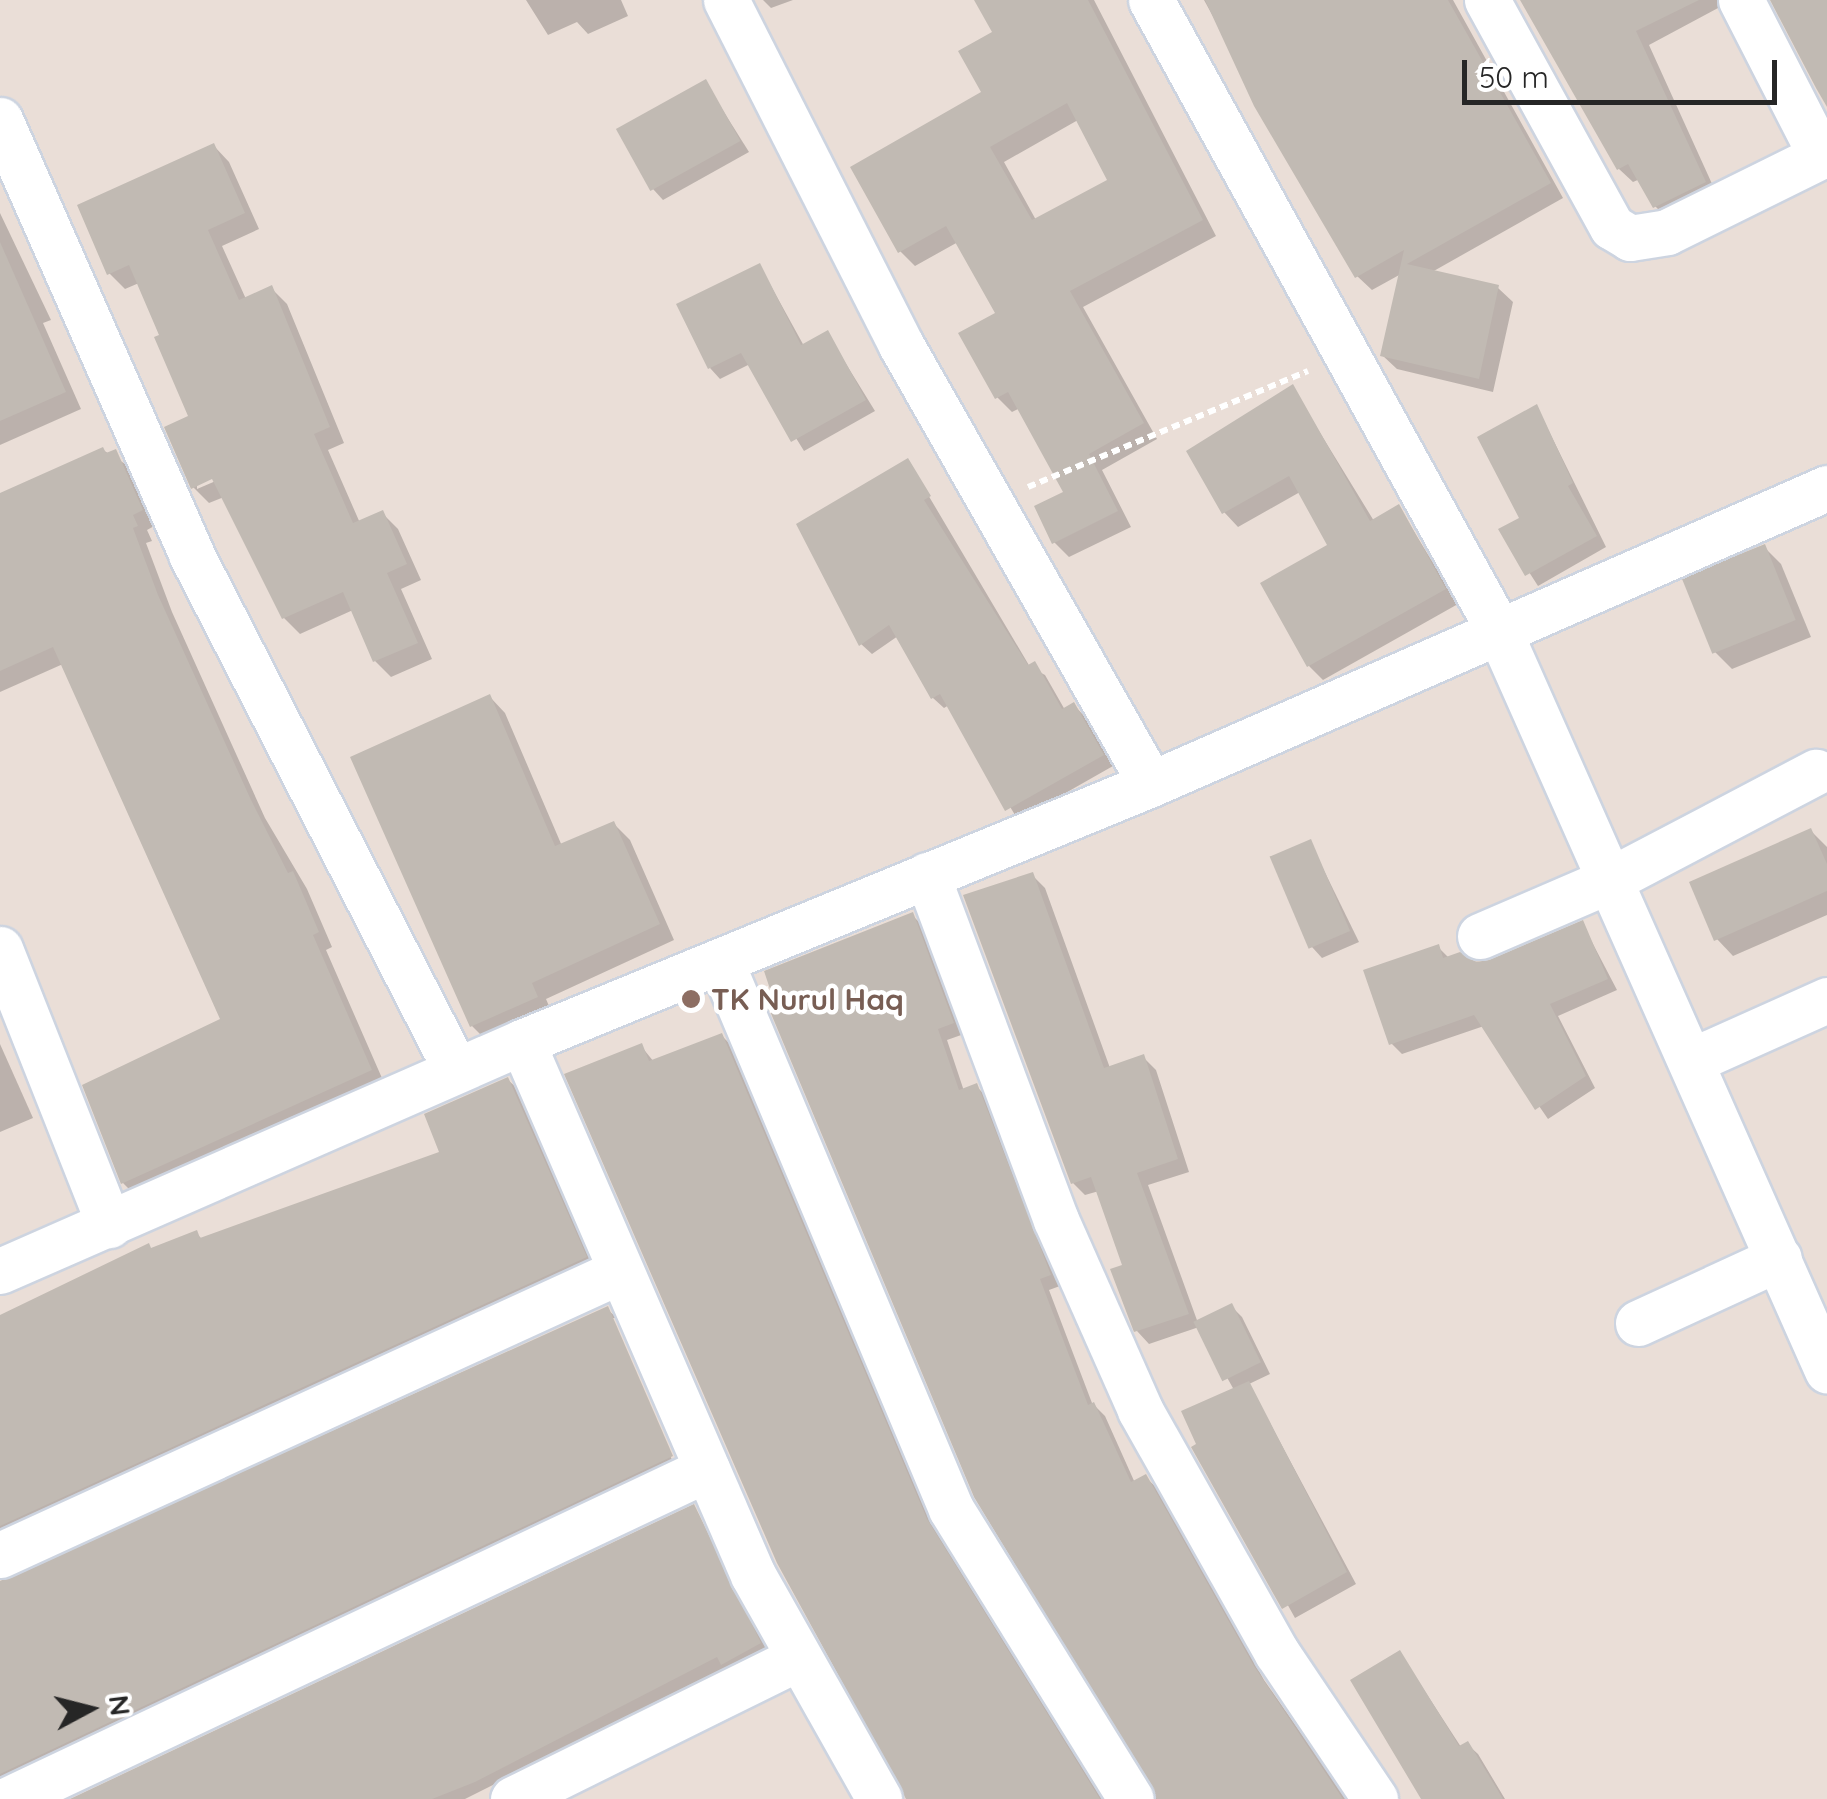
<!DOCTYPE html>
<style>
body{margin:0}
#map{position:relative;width:1827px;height:1799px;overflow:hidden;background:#eaded7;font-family:Quicksand,sans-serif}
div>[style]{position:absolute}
.shadow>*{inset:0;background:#0003}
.building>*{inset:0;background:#c1bab3;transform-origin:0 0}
.path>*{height:6px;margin-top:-3px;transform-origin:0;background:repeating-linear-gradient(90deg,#fff 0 8px,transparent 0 13px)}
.roads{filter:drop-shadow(2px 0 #cdd4e0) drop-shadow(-2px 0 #cdd4e0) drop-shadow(0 2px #cdd4e0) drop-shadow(0 -2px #cdd4e0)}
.street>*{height:45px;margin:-22.5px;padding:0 22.5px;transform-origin:22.5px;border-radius:22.5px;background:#fff}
.dots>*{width:28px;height:28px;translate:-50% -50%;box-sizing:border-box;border:5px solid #fff;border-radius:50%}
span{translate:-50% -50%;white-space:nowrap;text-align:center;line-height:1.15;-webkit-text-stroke:9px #fff;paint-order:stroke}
.education-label{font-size:30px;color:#785e54;font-weight:700}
.left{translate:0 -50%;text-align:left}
.north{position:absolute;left:40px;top:1659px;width:100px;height:100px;-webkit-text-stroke:8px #fff;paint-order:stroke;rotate:83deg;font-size:28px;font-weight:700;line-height:40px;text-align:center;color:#262626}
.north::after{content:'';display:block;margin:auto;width:35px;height:45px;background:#262626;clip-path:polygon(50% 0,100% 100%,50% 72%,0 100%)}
.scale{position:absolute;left:1462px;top:60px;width:315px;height:45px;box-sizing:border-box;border:5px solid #262626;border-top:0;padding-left:12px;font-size:30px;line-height:35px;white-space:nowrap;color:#262626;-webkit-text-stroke:8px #fff;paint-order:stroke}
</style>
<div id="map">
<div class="shadow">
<div style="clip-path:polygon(526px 0,621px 0,628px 16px,588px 34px,577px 22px,548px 35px)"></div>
<div style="clip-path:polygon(763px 0,793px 0,771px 8px)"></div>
<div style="clip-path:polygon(evenodd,977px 0,1094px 0,1216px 236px,1083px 307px,1157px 439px,1102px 470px,1131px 527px,1069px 557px,1054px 542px,1067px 493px,1020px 408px,1012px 412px,997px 397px,998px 314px,958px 242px,915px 266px,900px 251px,985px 93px,996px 32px,977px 0,1078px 120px,1111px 181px,1036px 220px,1004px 162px,1078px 120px)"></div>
<div style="clip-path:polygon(1204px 0,1453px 0,1563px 198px,1432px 272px,1498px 288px,1513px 302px,1493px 392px,1397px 369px,1382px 355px,1401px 274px,1372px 290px,1357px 276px)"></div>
<div style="clip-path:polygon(1525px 0,1733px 0,1649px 45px,1718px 197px,1669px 220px,1655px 206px,1640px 179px,1633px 182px,1619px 169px)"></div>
<div style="clip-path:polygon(705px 82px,749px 152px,663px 200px,653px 189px)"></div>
<div style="clip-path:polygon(evenodd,214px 146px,229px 162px,259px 229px,222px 246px,246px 299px,271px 288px,287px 304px,344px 443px,328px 450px,360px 523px,382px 513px,398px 529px,421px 580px,401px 589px,432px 659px,391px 677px,375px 661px,353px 610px,300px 634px,284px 618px,224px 497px,209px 503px,193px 487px,192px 418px,139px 283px,125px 289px,109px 273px,214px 146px,223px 472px,225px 477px,197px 489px,197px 484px,223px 472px)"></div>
<div style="clip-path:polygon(0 213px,51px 320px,43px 323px,81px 409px,0 445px)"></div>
<div style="clip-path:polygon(760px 266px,804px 346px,827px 333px,875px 411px,804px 451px,750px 364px,720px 379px,710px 368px)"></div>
<div style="clip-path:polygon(1292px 387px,1374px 521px,1399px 507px,1458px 604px,1323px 680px,1309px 666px,1330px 546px,1300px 492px,1238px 527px,1224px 512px)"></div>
<div style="clip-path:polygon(1537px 407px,1606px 547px,1538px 586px,1502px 530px,1522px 519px)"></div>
<div style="clip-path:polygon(103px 450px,130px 467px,156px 525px,147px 530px,152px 541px,146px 543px,172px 612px,265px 818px,307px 889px,332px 947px,326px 950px,385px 1085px,138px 1198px,123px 1183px,85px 1087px,223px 1020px,63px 664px,0 692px,0 496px)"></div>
<div style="clip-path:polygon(908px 461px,1030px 667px,1045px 675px,1065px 710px,1074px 705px,1084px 716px,1113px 766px,1018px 820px,949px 705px,944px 708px,933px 698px,898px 636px,872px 654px,861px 644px)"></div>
<div style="clip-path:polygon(1764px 547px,1781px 564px,1811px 637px,1732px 669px,1715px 652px)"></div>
<div style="clip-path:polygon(490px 697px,505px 713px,562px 846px,614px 824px,630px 840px,674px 940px,546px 999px,552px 1013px,488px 1042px,472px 1026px)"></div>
<div style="clip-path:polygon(1811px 831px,1827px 847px,1827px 915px,1733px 956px,1717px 939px)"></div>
<div style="clip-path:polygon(1310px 842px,1359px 942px,1322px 958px,1312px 947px)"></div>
<div style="clip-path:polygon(1032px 875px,1045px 888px,1110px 1068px,1143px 1057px,1156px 1070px,1189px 1172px,1148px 1185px,1198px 1323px,1231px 1306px,1242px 1317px,1270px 1374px,1249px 1384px,1356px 1584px,1295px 1618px,1199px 1445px,1234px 1390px,1199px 1327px,1149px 1344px,1137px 1331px,1125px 1267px,1099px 1191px,1085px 1195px,1073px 1183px)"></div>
<div style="clip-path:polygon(912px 915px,923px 926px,964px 1034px,947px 1040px,964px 1091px,976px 1086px,987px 1097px,1060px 1286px,1049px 1290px,1092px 1403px,1105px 1416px,1135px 1483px,1145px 1477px,1156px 1487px,1264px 1680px,1347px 1799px,1156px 1799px,1156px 1784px,977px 1496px)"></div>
<div style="clip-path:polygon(1582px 923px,1617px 990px,1558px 1016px,1595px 1088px,1548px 1119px,1484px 1026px,1402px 1054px,1391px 1043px,1438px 947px,1450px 959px,1490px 963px)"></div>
<div style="clip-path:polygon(722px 1036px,732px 1046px,939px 1536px,1102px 1799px,909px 1799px,641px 1046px,654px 1062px)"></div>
<div style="clip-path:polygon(0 1044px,33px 1118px,0 1132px)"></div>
<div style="clip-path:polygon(508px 1080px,519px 1090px,596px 1268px,0 1541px,0 1320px,196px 1233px,202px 1239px,443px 1153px)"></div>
<div style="clip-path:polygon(evenodd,607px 1309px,618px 1319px,682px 1467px,0 1793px,0 1581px,11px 1581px,607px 1309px,610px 1318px,616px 1318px,680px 1467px,676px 1469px,610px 1318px)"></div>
<div style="clip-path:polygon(693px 1507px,770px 1655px,734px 1674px,728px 1667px,465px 1799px,76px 1799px)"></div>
<div style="clip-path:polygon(1400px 1653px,1461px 1747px,1467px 1744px,1478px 1754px,1505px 1799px,1423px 1799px)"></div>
</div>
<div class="building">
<div style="clip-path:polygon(evenodd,974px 0,1088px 0,1203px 220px,1070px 291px,1144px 423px,1089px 454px,1118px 511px,1052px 544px,1034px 506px,1063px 492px,1008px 392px,995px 399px,958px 333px,995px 313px,946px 226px,898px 253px,850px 167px,981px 92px,958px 51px,992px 32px,974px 0,1067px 103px,1107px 180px,1032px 220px,990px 147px,1067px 103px)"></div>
<div style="clip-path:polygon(1205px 0,1448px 0,1551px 183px,1407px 264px,1499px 285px,1479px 379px,1380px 356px,1404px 250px,1355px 278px,1254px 106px)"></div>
<div style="clip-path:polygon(1520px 0,1699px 0,1636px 31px,1706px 182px,1653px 208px,1628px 164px,1617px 170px)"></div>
<div style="clip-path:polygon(1770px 0,1827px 0,1827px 107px,1816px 88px)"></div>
<div style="left:706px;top:79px;width:71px;height:103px;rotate:61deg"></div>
<div style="clip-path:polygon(214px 143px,245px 213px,208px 230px,239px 300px,272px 285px,330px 427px,314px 434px,353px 523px,383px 510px,407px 564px,387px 573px,418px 643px,373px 662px,343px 592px,282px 619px,212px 479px,191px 489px,164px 427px,188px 416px,154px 337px,159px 335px,129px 265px,107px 275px,77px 205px)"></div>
<div style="clip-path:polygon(0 242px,66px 392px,0 421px)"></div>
<div style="clip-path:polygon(760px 263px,801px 345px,828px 330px,866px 400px,791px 442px,741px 353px,708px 369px,676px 304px)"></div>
<div style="clip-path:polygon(1293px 384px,1370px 521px,1399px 504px,1446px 589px,1307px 667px,1260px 583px,1327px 545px,1289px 476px,1222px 514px,1186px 451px)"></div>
<div style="clip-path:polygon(1537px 404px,1573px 483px,1568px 486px,1597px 536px,1525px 576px,1498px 529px,1519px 518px,1477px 437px)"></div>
<div style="clip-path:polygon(103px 447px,106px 453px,116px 449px,143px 510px,133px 515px,138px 526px,133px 528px,158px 595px,251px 800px,288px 873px,293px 871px,319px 932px,313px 935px,372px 1070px,121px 1184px,82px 1085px,220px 1019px,53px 647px,0 671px,0 493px)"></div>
<div style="clip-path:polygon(908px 458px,931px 496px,924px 500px,1028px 665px,1035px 661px,1062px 709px,1074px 702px,1104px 755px,1005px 811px,940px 694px,931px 699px,889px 625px,859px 646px,796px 524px)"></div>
<div style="left:1765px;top:544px;width:82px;height:90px;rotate:68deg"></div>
<div style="clip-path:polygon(490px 694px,555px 846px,614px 821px,660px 924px,532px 983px,538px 997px,470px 1027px,350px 757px)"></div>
<div style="clip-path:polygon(1811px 828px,1827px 864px,1827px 891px,1714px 941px,1689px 882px)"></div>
<div style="left:1311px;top:839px;width:100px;height:45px;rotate:67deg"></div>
<div style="clip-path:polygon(1033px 872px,1104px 1068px,1144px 1054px,1178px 1159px,1137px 1173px,1189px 1314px,1134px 1332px,1110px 1269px,1122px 1265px,1091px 1177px,1071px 1184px,963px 895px)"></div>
<div style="clip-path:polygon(913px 912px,954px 1023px,938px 1029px,959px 1090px,977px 1083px,1051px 1275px,1040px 1279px,1088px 1405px,1094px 1402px,1131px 1482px,1146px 1474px,1254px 1666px,1343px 1799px,1157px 1799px,974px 1497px,767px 1004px,774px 1001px,764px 971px)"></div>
<div style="clip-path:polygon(1583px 920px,1608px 979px,1550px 1004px,1586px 1076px,1535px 1110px,1474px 1015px,1389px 1045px,1363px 970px,1439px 944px,1443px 958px,1460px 952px,1476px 962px,1489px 960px)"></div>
<div style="clip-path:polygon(722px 1033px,927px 1519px,1100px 1799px,906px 1799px,777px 1563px,564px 1074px,642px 1043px,649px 1061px)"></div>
<div style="clip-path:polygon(508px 1077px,587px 1257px,0 1526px,0 1315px,149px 1243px,151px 1248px,197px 1230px,200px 1238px,439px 1152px,424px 1114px)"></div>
<div style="left:1232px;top:1303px;width:66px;height:43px;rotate:64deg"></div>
<div style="clip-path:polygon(608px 1306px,673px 1456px,0 1774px,0 1581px)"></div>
<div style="clip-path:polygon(1249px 1381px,1347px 1572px,1282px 1609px,1191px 1447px,1196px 1444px,1181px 1411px)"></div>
<div style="clip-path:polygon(694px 1504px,761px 1643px,721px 1665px,717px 1657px,475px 1782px,432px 1799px,70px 1799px)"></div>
<div style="clip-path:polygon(1400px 1650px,1459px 1746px,1468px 1741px,1503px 1799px,1421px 1799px,1350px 1680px)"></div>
</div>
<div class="path">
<div style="left:1028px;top:487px;width:303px;rotate:-22.5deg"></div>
</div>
<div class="roads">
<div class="street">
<div style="left:726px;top:0;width:387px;rotate:63.1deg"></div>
<div style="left:901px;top:345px;width:505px;rotate:60.34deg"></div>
<div style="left:1151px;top:0;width:721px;rotate:61.12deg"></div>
<div style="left:1499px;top:631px;width:809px;rotate:66.07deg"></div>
<div style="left:1487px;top:0;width:259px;rotate:61.2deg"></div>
<div style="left:1612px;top:227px;width:21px;rotate:31deg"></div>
<div style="left:1630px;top:238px;width:37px;rotate:-9deg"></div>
<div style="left:1667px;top:232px;width:172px;rotate:-26.3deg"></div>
<div style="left:1741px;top:0;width:175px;rotate:62.9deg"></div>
<div style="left:1821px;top:156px;width:6px;rotate:-18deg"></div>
<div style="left:0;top:120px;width:474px;rotate:66.2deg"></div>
<div style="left:191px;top:554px;width:580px;rotate:62.82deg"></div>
<div style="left:927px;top:875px;width:368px;rotate:69.5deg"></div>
<div style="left:1056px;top:1220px;width:208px;rotate:66.1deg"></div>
<div style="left:1140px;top:1410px;width:279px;rotate:60.6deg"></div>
<div style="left:1277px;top:1653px;width:176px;rotate:56.1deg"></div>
<div style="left:1480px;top:936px;width:139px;rotate:-23.3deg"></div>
<div style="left:1608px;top:881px;width:235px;rotate:-27.7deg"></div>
<div style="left:0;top:949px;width:297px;rotate:68.4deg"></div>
<div style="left:721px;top:962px;width:593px;rotate:67.19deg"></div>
<div style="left:951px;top:1509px;width:341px;rotate:58.2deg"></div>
<div style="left:522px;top:1042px;width:581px;rotate:66.57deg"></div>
<div style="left:753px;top:1575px;width:257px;rotate:60.6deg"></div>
<div style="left:1693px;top:1060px;width:147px;rotate:-24.1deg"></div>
<div style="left:0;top:1271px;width:570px;rotate:-23.69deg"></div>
<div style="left:522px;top:1042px;width:680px;rotate:-22.3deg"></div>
<div style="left:1151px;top:784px;width:738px;rotate:-23.65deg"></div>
<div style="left:1638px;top:1323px;width:155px;rotate:-24.7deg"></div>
<div style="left:0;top:1555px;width:682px;rotate:-24.61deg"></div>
<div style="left:9px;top:1799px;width:772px;rotate:-25.3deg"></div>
<div style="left:513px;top:1799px;width:318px;rotate:-26.3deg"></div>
</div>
</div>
<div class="dots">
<div style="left:691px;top:999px;background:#8d6e63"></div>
</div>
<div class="education-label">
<span class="left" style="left:711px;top:999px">TK Nurul Haq</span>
</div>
<div class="north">N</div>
<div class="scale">50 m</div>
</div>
